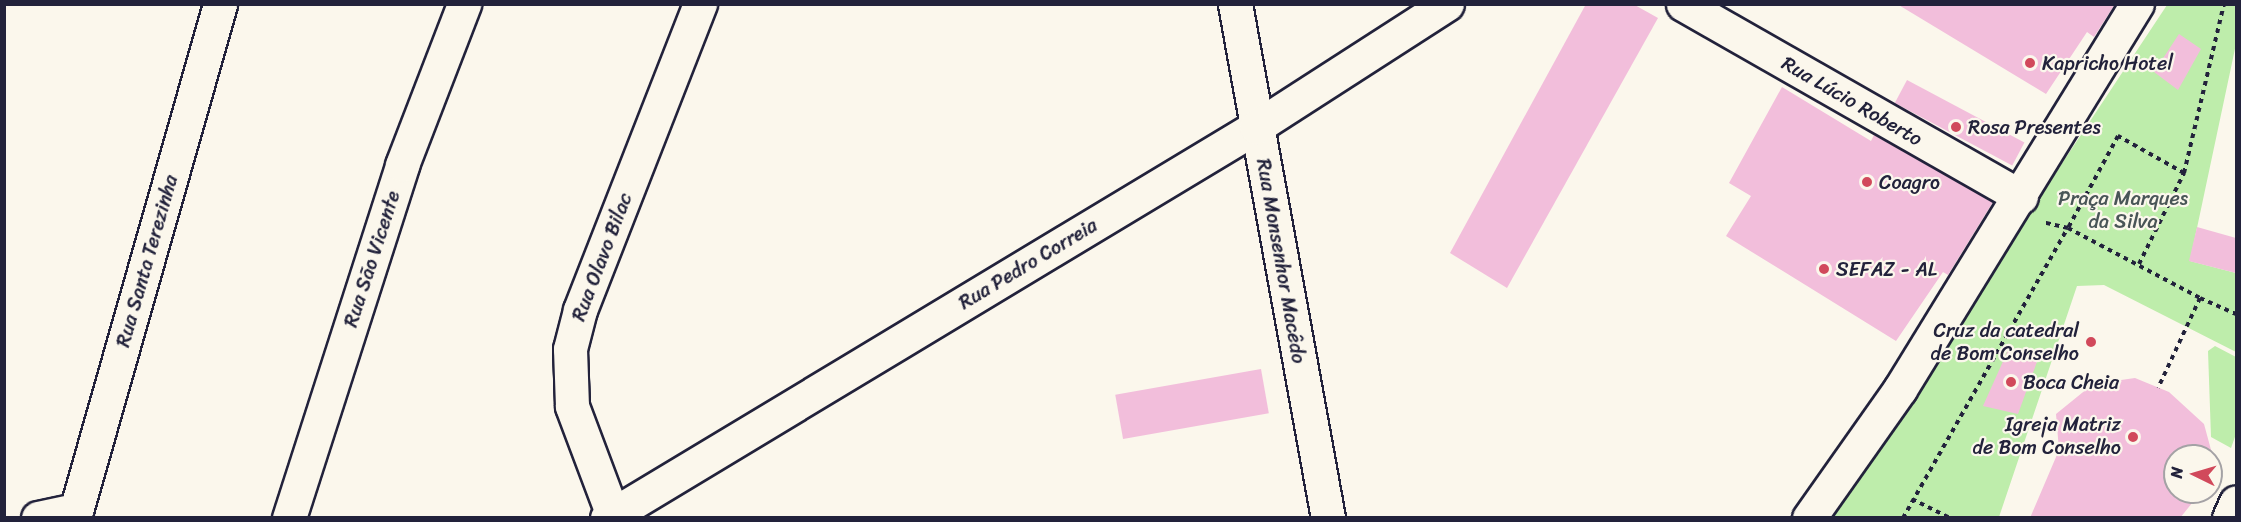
<!DOCTYPE html>
<meta charset="utf-8">
<style>
body{margin:0}
#map{position:relative;width:2241px;height:522px;overflow:hidden;background:#fbf7ec;font-family:Sriracha,sans-serif}
div>[style]{position:absolute}
.green>*{inset:0;background:#beedab}
.building>*{inset:0;background:#f2bedb;transform-origin:0 0}
.path>*{height:4px;margin-top:-2px;transform-origin:0;background:repeating-linear-gradient(90deg,#22223b 0 4.5px,transparent 0 9px)}
.roads{filter:drop-shadow(2px 0 #22223b) drop-shadow(-2px 0 #22223b) drop-shadow(0 2px #22223b) drop-shadow(0 -2px #22223b)}
.street>*{height:33px;margin:-16.5px;padding:0 16.5px;transform-origin:16.5px;border-radius:16.5px;background:#fbf7ec}
.secondary>*{height:33px;margin:-16.5px;padding:0 16.5px;transform-origin:16.5px;border-radius:16.5px;background:#fbf7ec}
.dots>*{width:16px;height:16px;translate:-50% -50%;box-sizing:border-box;border:3px solid #fbf7ec;border-radius:50%}
span{translate:-50% -50%;white-space:nowrap;text-align:center;line-height:1.15;-webkit-text-stroke:4.5px #fbf7ec;paint-order:stroke}
.poi-label{font-size:20px;color:#22223b}
.left{translate:0 -50%;text-align:left}
.right{translate:-100% -50%;text-align:right}
.street-label{font-size:20px;color:#22223b}
.park-label{font-size:20px;color:#495557}
.frame{position:absolute;inset:0;border:6px solid #22223b;pointer-events:none}
.north{position:absolute;left:2163px;top:444px;width:60px;height:60px;box-sizing:border-box;background:#fbf7ec;border:2px solid #a4a2a5;border-radius:50%;rotate:275deg;font-size:16px;font-weight:700;line-height:24px;text-align:center;color:#22223b}
.north::after{content:'';display:block;margin:auto;width:21px;height:27px;background:#d1495b;clip-path:polygon(50% 0,100% 100%,50% 72%,0 100%)}
</style>
<div id="map">
<div class="green">
<div style="clip-path:polygon(2167px 5px,2236px 5px,2236px 44px,2190px 261px,2236px 273px,2236px 352px,2104px 285px,2077px 286px,1999px 517px,1827px 518px)"></div>
<div style="clip-path:polygon(2215px 346px,2236px 357px,2236px 434px,2231px 448px,2211px 437px,2208px 351px)"></div>
</div>
<div class="building">
<div style="clip-path:polygon(1586px 4px,1633px 4px,1658px 18px,1507px 288px,1450px 253px)"></div>
<div style="clip-path:polygon(1897px 4px,2115px 4px,2094px 37px,2087px 32px,2046px 94px)"></div>
<div style="clip-path:polygon(2179px 34px,2201px 49px,2178px 90px,2154px 72px)"></div>
<div style="left:1907px;top:80px;width:133px;height:26px;rotate:28deg"></div>
<div style="clip-path:polygon(1782px 87px,1871px 141px,1874px 135px,1993px 202px,1948px 275px,1943px 272px,1896px 341px,1726px 236px,1751px 196px,1729px 183px)"></div>
<div style="clip-path:polygon(2197px 227px,2236px 238px,2236px 273px,2189px 261px)"></div>
<div style="clip-path:polygon(2009px 348px,2038px 359px,2018px 414px,1983px 406px)"></div>
<div style="left:1261px;top:369px;width:45px;height:148px;rotate:80deg"></div>
<div style="clip-path:polygon(2135px 378px,2169px 392px,2204px 424px,2217px 472px,2211px 479px,2211px 456px,2175px 456px,2175px 492px,2201px 492px,2180px 518px,2030px 518px,2059px 450px,2056px 414px,2093px 384px)"></div>
</div>
<div class="path">
<div style="left:2184px;top:173px;width:174px;rotate:-76.7deg"></div>
<div style="left:2139px;top:264px;width:102px;rotate:-63.7deg"></div>
<div style="left:2184px;top:173px;width:76px;rotate:-150.7deg"></div>
<div style="left:2118px;top:136px;width:105px;rotate:118.5deg"></div>
<div style="left:2068px;top:228px;width:149px;rotate:27.9deg"></div>
<div style="left:2200px;top:298px;width:99px;rotate:115deg"></div>
<div style="left:2200px;top:298px;width:39px;rotate:24deg"></div>
<div style="left:1912px;top:499px;width:42px;rotate:26.6deg"></div>
<div style="left:1903px;top:518px;width:334px;rotate:-60.4deg"></div>
<div style="left:2068px;top:228px;width:26px;rotate:-167deg"></div>
</div>
<div class="roads">
<div class="street">
<div style="left:1235px;top:4px;width:522px;rotate:79.74deg"></div>
<div style="left:1683px;top:4px;width:389px;rotate:29.7deg"></div>
<div style="left:38px;top:518px;width:39px;rotate:-12deg"></div>
<div style="left:74px;top:518px;width:534px;rotate:-74.14deg"></div>
<div style="left:289px;top:518px;width:371px;rotate:-72.2deg"></div>
<div style="left:402px;top:165px;width:173px;rotate:-68.9deg"></div>
<div style="left:607px;top:518px;width:758px;rotate:-31.07deg"></div>
<div style="left:1256px;top:127px;width:227px;rotate:-32.8deg"></div>
<div style="left:614px;top:518px;width:120px;rotate:-110.6deg"></div>
<div style="left:572px;top:406px;width:57px;rotate:-92deg"></div>
<div style="left:570px;top:349px;width:40px;rotate:-75.6deg"></div>
<div style="left:580px;top:310px;width:329px;rotate:-68.6deg"></div>
<div style="left:2229px;top:518px;width:17px;rotate:-66deg"></div>
</div>
<div class="secondary">
<div style="left:1809px;top:518px;width:158px;rotate:-54.8deg"></div>
<div style="left:1900px;top:389px;width:452px;rotate:-58.4deg"></div>
</div>
</div>
<div class="dots">
<div style="left:2030px;top:63px;background:#d1495b"></div>
<div style="left:1956px;top:127px;background:#d1495b"></div>
<div style="left:1867px;top:182px;background:#d1495b"></div>
<div style="left:1824px;top:269px;background:#d1495b"></div>
<div style="left:2091px;top:342px;background:#d1495b"></div>
<div style="left:2011px;top:382px;background:#d1495b"></div>
<div style="left:2133px;top:437px;background:#d1495b"></div>
</div>
<div class="poi-label">
<span class="left" style="left:2042px;top:63px">Kapricho Hotel</span>
<span class="left" style="left:1968px;top:127px">Rosa Presentes</span>
<span class="left" style="left:1879px;top:182px">Coagro</span>
<span class="left" style="left:1836px;top:269px">SEFAZ - AL</span>
<span class="right" style="left:2079px;top:342px">Cruz da catedral<br>de Bom Conselho</span>
<span class="left" style="left:2023px;top:382px">Boca Cheia</span>
<span class="right" style="left:2121px;top:436px">Igreja Matriz<br>de Bom Conselho</span>
</div>
<div class="street-label">
<span style="left:1852px;top:101px;rotate:30deg">Rua Lúcio Roberto</span>
<span style="left:602px;top:257px;rotate:-69deg">Rua Olavo Bilac</span>
<span style="left:372px;top:259px;rotate:-72deg">Rua São Vicente</span>
<span style="left:147px;top:261px;rotate:-74deg">Rua Santa Terezinha</span>
<span style="left:1281px;top:261px;rotate:80deg">Rua Monsenhor Macêdo</span>
<span style="left:1028px;top:264px;rotate:-31deg">Rua Pedro Correia</span>
</div>
<div class="park-label">
<span style="left:2123px;top:210px">Praça Marques<br>da Silva</span>
</div>
<div class="frame"></div>
<div class="north">N</div>
</div>
